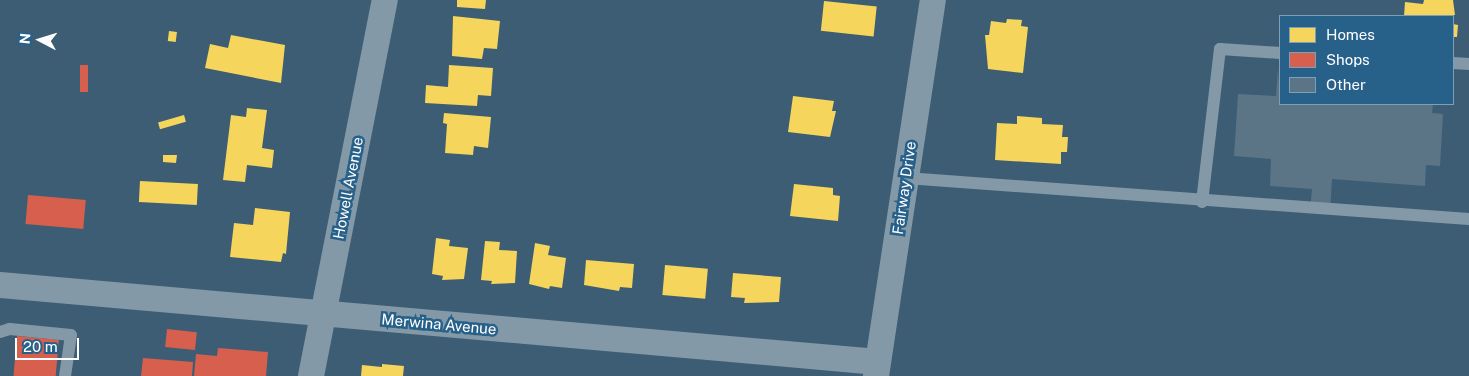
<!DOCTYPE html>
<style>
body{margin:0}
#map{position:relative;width:1469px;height:376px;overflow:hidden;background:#3d5d74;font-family:"Public Sans",sans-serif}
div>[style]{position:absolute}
.homes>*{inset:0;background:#f6d55c;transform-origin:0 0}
.shops>*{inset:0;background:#d6604d;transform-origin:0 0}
.building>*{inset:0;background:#5b7486}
.lane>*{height:12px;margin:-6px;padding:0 6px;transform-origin:6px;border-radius:6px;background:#8499a8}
.street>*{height:26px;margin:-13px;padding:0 13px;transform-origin:13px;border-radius:13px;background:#8499a8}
span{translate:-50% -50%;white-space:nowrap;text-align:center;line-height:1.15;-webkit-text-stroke:5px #27618a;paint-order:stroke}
.street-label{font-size:15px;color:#fff}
.legend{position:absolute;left:1279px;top:15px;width:175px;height:90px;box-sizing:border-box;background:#27618a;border:1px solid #7da0b9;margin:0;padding:6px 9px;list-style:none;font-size:15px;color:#fff}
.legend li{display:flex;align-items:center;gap:10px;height:25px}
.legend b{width:25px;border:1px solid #7da0b9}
.north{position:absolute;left:15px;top:15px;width:50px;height:50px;-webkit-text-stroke:4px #27618a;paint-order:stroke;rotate:275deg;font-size:14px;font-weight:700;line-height:20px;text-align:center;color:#fff}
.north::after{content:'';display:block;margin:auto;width:18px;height:22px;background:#fff;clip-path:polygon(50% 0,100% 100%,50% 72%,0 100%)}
.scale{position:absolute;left:15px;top:338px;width:64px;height:22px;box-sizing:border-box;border:2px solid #fff;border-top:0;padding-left:6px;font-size:15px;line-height:18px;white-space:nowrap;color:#fff;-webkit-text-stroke:4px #27618a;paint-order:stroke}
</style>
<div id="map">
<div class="homes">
<div style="clip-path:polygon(457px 0,486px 0,485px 9px,457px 7px)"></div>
<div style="clip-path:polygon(1424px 0,1453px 0,1455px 15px,1404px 16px,1405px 2px,1423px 4px)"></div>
<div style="left:824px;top:1px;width:53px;height:30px;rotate:6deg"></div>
<div style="clip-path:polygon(453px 16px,500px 21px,497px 49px,484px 48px,482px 59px,452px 56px)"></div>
<div style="clip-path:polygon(1007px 19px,1022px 20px,1021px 26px,1028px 27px,1023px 73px,988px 69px,985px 35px,989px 35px,991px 21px,1006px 23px)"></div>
<div style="clip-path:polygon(1453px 24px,1458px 25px,1457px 37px,1453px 37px)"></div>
<div style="left:169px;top:31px;width:8px;height:10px;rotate:7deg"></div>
<div style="clip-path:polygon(231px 35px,285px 45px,281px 83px,205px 68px,210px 44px,228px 48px)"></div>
<div style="clip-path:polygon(449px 65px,493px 68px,491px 96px,478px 95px,477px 106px,425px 103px,426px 85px,448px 87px)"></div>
<div style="clip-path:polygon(793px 96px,834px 101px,832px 111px,836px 111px,830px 137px,788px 132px)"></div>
<div style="clip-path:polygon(247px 108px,267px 110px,262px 148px,274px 150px,272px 168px,247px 165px,245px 182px,223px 180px,231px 115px,246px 117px)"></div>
<div style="clip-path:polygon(444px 113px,491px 117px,488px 148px,474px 146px,473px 155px,445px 153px,447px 124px,443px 123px)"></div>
<div style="left:184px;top:115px;width:7px;height:27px;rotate:74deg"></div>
<div style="clip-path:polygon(1017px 116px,1042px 118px,1042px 124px,1063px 125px,1062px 137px,1068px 137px,1067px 152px,1061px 152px,1061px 164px,995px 160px,997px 123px,1017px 124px)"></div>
<div style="clip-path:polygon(163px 155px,177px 155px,176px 163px,163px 162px)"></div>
<div style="left:140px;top:181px;width:58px;height:21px;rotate:3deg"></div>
<div style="clip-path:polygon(794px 184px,833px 188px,833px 195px,840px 196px,838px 221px,790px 216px)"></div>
<div style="clip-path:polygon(255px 208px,290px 212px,286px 254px,283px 253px,281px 262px,230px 257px,234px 223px,253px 225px)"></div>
<div style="clip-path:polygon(436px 238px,450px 240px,449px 246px,468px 248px,464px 279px,442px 280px,443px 276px,432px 274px)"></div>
<div style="clip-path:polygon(485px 241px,500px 242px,499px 250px,517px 251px,515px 283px,491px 284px,492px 281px,481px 280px)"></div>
<div style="clip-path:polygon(535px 243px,550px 246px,548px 255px,566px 258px,562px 288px,550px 286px,549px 289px,529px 284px)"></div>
<div style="clip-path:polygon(586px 260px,634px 264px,632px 288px,620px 287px,619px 291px,584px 285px)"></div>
<div style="left:665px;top:265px;width:43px;height:30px;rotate:5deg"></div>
<div style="clip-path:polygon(733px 273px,781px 277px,779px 302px,744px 303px,745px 298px,731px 297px)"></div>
<div style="clip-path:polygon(382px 364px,404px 366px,403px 376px,361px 376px,362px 365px,382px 367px)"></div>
</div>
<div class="shops">
<div style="left:80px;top:65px;width:8px;height:27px"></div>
<div style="left:28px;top:195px;width:58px;height:29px;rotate:5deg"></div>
<div style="left:167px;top:329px;width:30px;height:18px;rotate:6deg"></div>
<div style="left:17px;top:336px;width:42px;height:40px;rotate:5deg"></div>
<div style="clip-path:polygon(218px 348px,268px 352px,266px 376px,194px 376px,196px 354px,217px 356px)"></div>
<div style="clip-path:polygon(143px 358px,193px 362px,192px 376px,141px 376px)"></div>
</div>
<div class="building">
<div style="clip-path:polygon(1278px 68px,1280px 104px,1433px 104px,1432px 113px,1443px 114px,1440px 166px,1426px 165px,1425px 186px,1332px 179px,1330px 212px,1310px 211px,1312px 189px,1270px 186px,1271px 159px,1234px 156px,1238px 94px,1276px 96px)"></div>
</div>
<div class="lane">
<div style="left:1453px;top:63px;width:16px;rotate:4deg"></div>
<div style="left:906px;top:178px;width:564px;rotate:4.17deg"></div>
<div style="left:1202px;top:202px;width:154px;rotate:-83.3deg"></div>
<div style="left:1220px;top:49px;width:60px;rotate:3.8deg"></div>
<div style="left:0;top:332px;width:10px;rotate:-17deg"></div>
<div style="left:10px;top:329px;width:61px;rotate:5.6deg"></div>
<div style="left:71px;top:335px;width:41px;rotate:98.3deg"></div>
</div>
<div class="street">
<div style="left:0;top:285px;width:881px;rotate:5.01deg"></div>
<div style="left:311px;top:376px;width:383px;rotate:-78.9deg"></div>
<div style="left:876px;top:376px;width:380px;rotate:-81.4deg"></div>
</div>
<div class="street-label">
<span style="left:348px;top:188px;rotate:-79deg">Howell Avenue</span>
<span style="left:904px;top:188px;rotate:-82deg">Fairway Drive</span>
<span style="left:439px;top:324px;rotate:5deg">Merwina Avenue</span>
</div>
<ul class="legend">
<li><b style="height:14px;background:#f6d55c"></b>Homes</li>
<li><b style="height:14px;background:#d6604d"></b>Shops</li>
<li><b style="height:14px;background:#5b7486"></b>Other</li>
</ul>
<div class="north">N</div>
<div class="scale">20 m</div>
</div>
